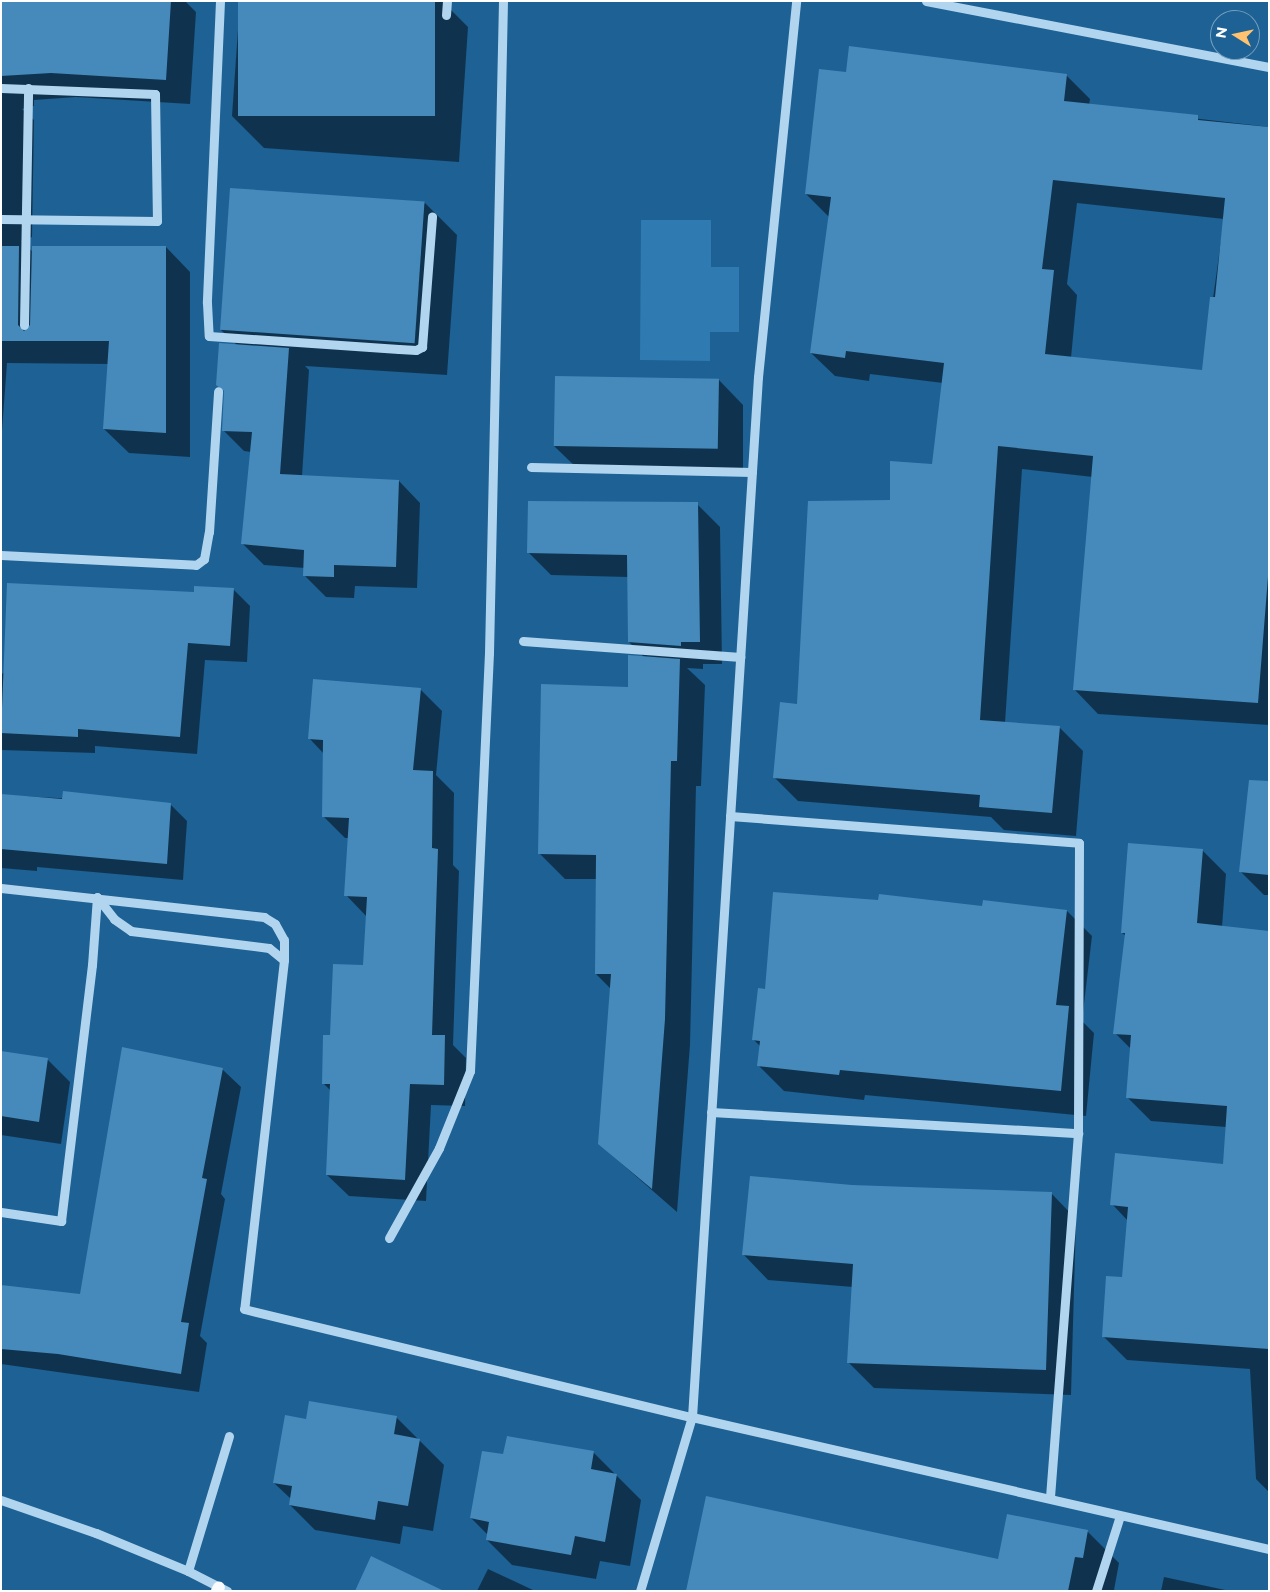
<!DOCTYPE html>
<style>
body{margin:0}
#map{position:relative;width:1270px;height:1592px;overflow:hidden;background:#1d6195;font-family:Montserrat,sans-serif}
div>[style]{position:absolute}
.green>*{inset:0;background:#2e7ab1}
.shadow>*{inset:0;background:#0007}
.building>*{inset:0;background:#468abc;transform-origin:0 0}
.minor>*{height:9px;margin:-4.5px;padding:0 4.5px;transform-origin:4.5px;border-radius:4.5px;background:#b1d5ef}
.major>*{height:12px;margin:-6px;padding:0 6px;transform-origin:6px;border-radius:6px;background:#f9fcff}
span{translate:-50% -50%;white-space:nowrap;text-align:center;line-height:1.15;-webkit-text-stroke:4px #1d6195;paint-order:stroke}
.frame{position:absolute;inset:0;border:2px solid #fff;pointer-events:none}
.north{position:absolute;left:1210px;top:10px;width:50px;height:50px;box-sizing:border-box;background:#1d6195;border:1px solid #77a0bf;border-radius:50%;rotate:280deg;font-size:14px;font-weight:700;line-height:20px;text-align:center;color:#fff}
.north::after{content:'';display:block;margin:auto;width:18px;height:22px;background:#fec270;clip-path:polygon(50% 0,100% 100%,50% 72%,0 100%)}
</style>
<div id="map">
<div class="green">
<div style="clip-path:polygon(641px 220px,711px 220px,711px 267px,739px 267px,739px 332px,710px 332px,710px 361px,640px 360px)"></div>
</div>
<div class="shadow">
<div style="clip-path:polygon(1px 1px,185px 1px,196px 12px,190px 104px,76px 97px,34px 100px,34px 106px,22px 109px,34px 120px,32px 237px,21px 241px,33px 252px,166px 247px,190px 272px,190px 457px,129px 453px,104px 429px,109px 364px,7px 363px,1px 444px)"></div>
<div style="clip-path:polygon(240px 1px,442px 1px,468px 27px,459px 162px,264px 148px,232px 116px)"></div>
<div style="clip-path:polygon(evenodd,847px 74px,1066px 75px,1090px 99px,1089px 106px,1269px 127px,1269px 725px,1098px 714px,1075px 690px,1093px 477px,1022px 469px,1005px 723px,1059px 727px,1083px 751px,1076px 836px,1004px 830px,991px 817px,798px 801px,774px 777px,798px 705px,892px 501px,933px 465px,943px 383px,870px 374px,869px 381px,835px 376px,811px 353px,829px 217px,806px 194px,847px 74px,1077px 203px,1224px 219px,1203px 371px,1071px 358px,1077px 295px,1067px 284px,1077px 203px)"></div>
<div style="clip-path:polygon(425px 203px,457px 235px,447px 375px,305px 366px,309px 370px,302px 476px,399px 481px,420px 503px,417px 588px,355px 586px,354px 598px,326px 597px,305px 576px,305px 568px,264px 565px,243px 544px,251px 452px,244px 451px,223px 430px,225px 392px,218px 385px,237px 345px,221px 330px)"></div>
<div style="clip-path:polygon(718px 379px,743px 405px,743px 473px,580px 471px,554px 446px)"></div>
<div style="clip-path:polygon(697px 504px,720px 527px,722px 664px,703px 664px,703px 669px,687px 668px,705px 685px,701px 786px,696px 786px,690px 1045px,677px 1212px,599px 1144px,611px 989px,596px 974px,597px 879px,565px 879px,539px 853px,644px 657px,629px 642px,628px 577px,551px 575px,528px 552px)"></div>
<div style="clip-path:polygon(233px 589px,250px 606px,247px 662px,205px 660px,197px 754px,95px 746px,95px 753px,1px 750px,1px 674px)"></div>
<div style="clip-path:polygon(421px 690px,442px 711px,436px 775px,454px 793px,453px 865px,459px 871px,453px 1045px,466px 1058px,465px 1106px,431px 1105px,426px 1201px,349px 1196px,327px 1175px,331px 1091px,323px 1083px,331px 1036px,364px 966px,367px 917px,346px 895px,349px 838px,345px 838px,324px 817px,324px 754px,309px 738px)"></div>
<div style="clip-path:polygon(1px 795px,170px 804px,187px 821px,183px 880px,37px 867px,37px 871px,1px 868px)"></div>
<div style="clip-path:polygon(1269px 806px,1269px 895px,1264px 895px,1240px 871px)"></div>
<div style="clip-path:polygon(1202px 850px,1226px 874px,1222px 927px,1269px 941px,1269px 1492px,1256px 1479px,1250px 1369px,1127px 1360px,1103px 1336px,1123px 1278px,1128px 1221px,1112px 1204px,1224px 1166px,1226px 1127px,1151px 1121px,1127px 1097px,1131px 1049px,1115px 1033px,1126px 936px,1122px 933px)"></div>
<div style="clip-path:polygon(879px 902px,1067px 911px,1092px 936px,1082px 1021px,1094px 1033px,1086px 1116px,865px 1095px,864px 1100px,784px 1091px,759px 1066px,761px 1047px,754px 1040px,766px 990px)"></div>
<div style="clip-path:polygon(1px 1052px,47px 1059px,70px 1082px,61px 1144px,1px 1135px)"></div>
<div style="clip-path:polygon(222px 1069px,241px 1087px,221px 1194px,225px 1199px,200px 1336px,207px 1343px,199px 1392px,1px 1364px,1px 1286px,81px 1296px)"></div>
<div style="clip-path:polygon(852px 1186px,1051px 1193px,1076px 1219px,1071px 1395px,874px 1388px,849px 1363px,853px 1287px,768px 1280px,743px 1254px)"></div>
<div style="clip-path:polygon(396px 1417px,444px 1465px,433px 1531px,403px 1526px,400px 1544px,315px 1530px,290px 1505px,291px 1499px,274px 1483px,307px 1421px)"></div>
<div style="clip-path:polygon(593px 1452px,641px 1500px,630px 1566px,600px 1561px,596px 1579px,512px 1565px,487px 1540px,488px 1535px,471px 1518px)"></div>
<div style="clip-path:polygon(1087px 1531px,1119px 1563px,1114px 1590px,687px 1591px,999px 1560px)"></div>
<div style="clip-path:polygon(488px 1569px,535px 1591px,477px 1591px)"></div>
<div style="clip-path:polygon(1164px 1577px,1230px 1591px,1161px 1591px)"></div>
</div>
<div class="building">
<div style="clip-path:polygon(1px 1px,171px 1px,166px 80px,51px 73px,1px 76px)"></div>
<div style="left:238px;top:1px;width:197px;height:115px"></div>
<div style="clip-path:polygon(evenodd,849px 46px,1067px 74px,1064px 101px,1198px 115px,1198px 120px,1269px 127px,1269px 564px,1258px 703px,1073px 690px,1093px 456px,998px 446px,980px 720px,1060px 726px,1052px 813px,979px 807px,980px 795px,773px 778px,780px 702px,797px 704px,808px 501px,890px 500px,890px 461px,932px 464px,944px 363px,846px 351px,845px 358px,810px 353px,831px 197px,805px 194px,819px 69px,846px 72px,849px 46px,1053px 180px,1225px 198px,1215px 297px,1210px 297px,1202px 370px,1045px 354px,1054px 270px,1042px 269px,1053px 180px)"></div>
<div style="left:230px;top:188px;width:195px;height:142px;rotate:4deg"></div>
<div style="clip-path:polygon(1px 246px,19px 246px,18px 325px,24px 331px,30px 325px,32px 246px,166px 246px,166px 433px,103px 429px,109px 341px,1px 341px)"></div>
<div style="clip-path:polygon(219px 343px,289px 348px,280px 474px,399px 480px,396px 567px,334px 565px,334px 577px,303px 576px,304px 550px,241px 544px,252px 432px,222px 431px,224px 391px,216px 385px)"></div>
<div style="left:555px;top:376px;width:164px;height:70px;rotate:1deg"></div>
<div style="clip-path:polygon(528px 501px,698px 502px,700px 642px,681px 642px,681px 646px,628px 642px,627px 555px,527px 553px)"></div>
<div style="clip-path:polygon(7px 583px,194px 592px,194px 586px,234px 588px,230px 646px,188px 643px,180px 737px,78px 729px,78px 737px,1px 733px)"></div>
<div style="clip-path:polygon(628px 655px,680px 659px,677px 761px,671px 761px,665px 1019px,652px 1189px,598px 1144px,611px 974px,595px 974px,596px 855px,538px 854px,541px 684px,628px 687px)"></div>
<div style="clip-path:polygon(313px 679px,421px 688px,413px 770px,433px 771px,432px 848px,438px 849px,432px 1035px,445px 1035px,444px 1085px,410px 1084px,405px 1180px,326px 1175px,330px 1084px,322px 1084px,323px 1035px,330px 1035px,333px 964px,363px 965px,367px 897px,344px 896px,349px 818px,322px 817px,323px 740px,308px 739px)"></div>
<div style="clip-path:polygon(1249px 780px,1269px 781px,1269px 875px,1239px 872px)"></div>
<div style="clip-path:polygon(63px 791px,171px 803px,167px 864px,1px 849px,1px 794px,62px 799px)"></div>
<div style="clip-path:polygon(1128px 843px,1203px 849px,1197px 923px,1269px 931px,1269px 1349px,1102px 1337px,1106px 1276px,1122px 1277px,1128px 1207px,1110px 1205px,1115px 1153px,1223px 1164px,1227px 1106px,1126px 1098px,1131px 1035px,1113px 1034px,1125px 933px,1121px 933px)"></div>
<div style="clip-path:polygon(773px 892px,878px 900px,879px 894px,982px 906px,983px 900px,1067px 910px,1056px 1005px,1069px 1006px,1061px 1091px,840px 1070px,839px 1075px,757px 1066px,760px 1041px,752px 1040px,758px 988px,765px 989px)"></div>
<div style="clip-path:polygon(122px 1047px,223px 1068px,202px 1178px,207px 1179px,181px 1322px,189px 1323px,181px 1374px,58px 1354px,1px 1349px,1px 1285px,80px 1294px)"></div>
<div style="clip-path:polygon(1px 1051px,48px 1058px,39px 1122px,1px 1116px)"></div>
<div style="clip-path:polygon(750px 1176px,852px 1185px,1052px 1192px,1046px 1370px,847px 1363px,853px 1264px,742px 1255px)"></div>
<div style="clip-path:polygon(309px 1401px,397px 1416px,394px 1434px,420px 1439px,408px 1506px,378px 1501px,375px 1520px,289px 1505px,292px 1486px,273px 1483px,285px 1415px,306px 1419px)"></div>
<div style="clip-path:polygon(507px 1436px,594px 1451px,591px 1469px,617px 1474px,605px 1542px,575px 1536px,571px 1555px,486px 1540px,489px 1522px,470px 1518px,482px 1451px,503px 1454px)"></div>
<div style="clip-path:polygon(706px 1496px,998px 1559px,1007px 1514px,1088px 1530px,1083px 1558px,1075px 1557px,1068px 1591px,686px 1591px)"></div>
<div style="clip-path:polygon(371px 1556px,444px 1591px,355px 1591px)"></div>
</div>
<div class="minor">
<div style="left:220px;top:1px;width:302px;rotate:92.5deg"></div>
<div style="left:207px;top:303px;width:33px;rotate:87deg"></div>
<div style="left:209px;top:336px;width:190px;rotate:3.9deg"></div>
<div style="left:399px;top:349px;width:17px;rotate:3deg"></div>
<div style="left:416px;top:350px;width:7px;rotate:-27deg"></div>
<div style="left:422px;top:347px;width:131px;rotate:-85.6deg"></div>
<div style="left:926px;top:1px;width:349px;rotate:10.9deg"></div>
<div style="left:446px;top:15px;width:14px;rotate:-86deg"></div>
<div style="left:1px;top:88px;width:154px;rotate:2.2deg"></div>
<div style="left:155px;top:94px;width:127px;rotate:89.1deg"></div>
<div style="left:157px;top:221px;width:156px;rotate:-179.3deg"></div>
<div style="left:24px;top:325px;width:237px;rotate:-89deg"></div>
<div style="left:531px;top:467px;width:221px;rotate:1.3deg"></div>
<div style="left:1px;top:555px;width:195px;rotate:2.9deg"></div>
<div style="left:196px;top:565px;width:10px;rotate:-37deg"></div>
<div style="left:204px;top:559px;width:27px;rotate:-80deg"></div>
<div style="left:209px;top:532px;width:141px;rotate:-86.3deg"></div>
<div style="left:523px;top:641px;width:218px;rotate:4.2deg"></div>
<div style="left:730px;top:816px;width:350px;rotate:4.4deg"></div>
<div style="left:1079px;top:843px;width:290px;rotate:90.2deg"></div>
<div style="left:1078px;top:1133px;width:366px;rotate:94.4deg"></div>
<div style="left:1px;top:888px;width:265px;rotate:6.3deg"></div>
<div style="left:264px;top:917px;width:13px;rotate:32deg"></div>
<div style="left:275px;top:924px;width:18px;rotate:61deg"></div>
<div style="left:284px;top:940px;width:20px;rotate:90deg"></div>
<div style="left:284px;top:960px;width:351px;rotate:96.5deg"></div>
<div style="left:244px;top:1309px;width:461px;rotate:13.6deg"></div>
<div style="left:692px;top:1417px;width:592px;rotate:12.89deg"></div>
<div style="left:97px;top:897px;width:28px;rotate:52deg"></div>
<div style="left:114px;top:919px;width:21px;rotate:35deg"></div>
<div style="left:131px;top:931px;width:139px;rotate:7deg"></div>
<div style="left:269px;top:948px;width:19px;rotate:39deg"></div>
<div style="left:711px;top:1112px;width:368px;rotate:3.3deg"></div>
<div style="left:1px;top:1212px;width:61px;rotate:8.5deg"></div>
<div style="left:61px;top:1221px;width:258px;rotate:-83.1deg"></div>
<div style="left:92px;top:965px;width:68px;rotate:-85.8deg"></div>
<div style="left:389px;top:1238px;width:103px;rotate:-60.9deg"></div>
<div style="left:439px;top:1148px;width:83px;rotate:-68.1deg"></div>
<div style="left:470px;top:1071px;width:418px;rotate:-87.4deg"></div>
<div style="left:489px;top:653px;width:652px;rotate:-88.77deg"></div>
<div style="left:1px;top:1500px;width:101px;rotate:19.2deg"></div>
<div style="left:96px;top:1533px;width:100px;rotate:22.4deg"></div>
<div style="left:188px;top:1571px;width:44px;rotate:27.1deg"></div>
<div style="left:188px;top:1571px;width:141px;rotate:-73.1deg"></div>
<div style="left:640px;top:1591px;width:182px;rotate:-73.4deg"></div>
<div style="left:692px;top:1417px;width:1042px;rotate:-86.37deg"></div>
<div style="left:758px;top:377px;width:378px;rotate:-84.2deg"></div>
<div style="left:1096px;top:1591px;width:79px;rotate:-72.3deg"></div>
</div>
<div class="major">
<div style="left:217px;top:1591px;width:4px;rotate:-63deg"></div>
</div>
<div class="frame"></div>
<div class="north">N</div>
</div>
